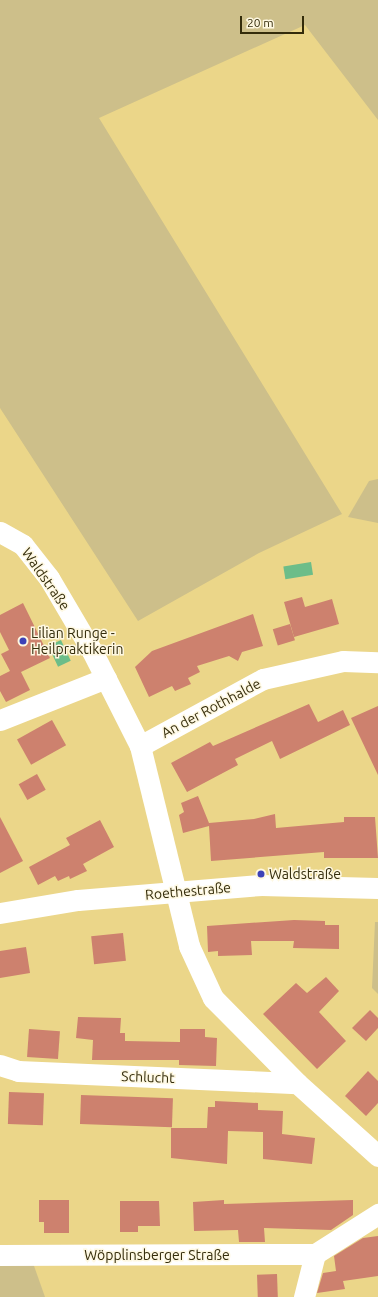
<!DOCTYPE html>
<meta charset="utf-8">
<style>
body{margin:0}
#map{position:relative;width:378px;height:1297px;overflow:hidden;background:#ebd689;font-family:Ubuntu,sans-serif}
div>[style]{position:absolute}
.green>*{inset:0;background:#cdbf8a}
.water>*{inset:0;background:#6cbd89;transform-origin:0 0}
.building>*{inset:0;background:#cd816e;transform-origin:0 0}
.street>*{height:21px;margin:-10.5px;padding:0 10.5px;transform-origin:10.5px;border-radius:10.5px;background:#fff}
.dots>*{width:11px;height:11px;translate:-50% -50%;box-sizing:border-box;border:2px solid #fef8e2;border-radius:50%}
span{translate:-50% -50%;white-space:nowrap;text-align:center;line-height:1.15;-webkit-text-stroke:3px #fef8e2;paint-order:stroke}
.street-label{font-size:14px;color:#342c0b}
.poi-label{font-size:14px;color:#342c0b}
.left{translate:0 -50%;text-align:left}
.scale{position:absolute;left:240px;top:16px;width:64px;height:18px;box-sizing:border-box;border:2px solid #342c0b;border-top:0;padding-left:5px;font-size:12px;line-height:14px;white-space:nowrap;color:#342c0b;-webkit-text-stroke:3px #fef8e2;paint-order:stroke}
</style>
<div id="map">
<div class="green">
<div style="clip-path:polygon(0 0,378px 0,378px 120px,305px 25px,99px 118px,342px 514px,259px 553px,138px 621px,0 408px)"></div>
<div style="clip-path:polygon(378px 479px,378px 523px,348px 517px,369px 481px)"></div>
<div style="clip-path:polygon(375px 922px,378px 922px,378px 994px,372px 988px)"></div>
<div style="clip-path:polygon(33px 1263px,45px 1297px,0 1297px,0 1264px)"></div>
</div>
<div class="water">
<div style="left:311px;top:562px;width:13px;height:28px;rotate:81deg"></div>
<div style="left:61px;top:640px;width:23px;height:14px;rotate:65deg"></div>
</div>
<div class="building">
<div style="clip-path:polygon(302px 597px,305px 607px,332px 599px,339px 624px,294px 637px,284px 602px)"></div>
<div style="clip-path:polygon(23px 603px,50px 658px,21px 672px,30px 690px,6px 702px,0 691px,0 676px,10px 671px,1px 654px,9px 650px,0 632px,0 615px)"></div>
<div style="clip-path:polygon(253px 614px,263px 646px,242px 652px,238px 661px,229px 656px,197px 666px,200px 672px,188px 678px,191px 684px,175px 691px,172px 686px,149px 697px,135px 667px,152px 651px)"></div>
<div style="left:290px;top:624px;width:17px;height:18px;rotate:73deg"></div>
<div style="clip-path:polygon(309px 704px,318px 722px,343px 710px,350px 725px,280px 759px,272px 741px,235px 759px,238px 765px,187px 792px,171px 763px,210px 742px,213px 746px)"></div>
<div style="clip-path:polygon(378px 706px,378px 775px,351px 718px)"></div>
<div style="left:52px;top:720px;width:29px;height:40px;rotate:61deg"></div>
<div style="left:37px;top:774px;width:18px;height:21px;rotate:61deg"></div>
<div style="clip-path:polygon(198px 796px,209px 823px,254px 819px,275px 814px,276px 828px,344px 822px,344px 817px,375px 817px,378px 858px,324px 858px,324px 852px,211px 861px,209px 826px,183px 833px,179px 815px,184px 812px,181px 803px)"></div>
<div style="clip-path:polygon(0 817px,23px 861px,0 873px)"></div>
<div style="clip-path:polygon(100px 820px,114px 847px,83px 864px,87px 871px,70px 879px,69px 876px,58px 881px,55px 876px,38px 885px,29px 867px,70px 845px,66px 838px)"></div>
<div style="clip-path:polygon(294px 920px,325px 921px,325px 925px,339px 925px,339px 949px,293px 948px,294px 941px,251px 941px,252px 955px,218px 956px,218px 951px,208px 952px,207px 926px)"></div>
<div style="left:123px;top:933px;width:28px;height:32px;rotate:84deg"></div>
<div style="clip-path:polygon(26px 947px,30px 973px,0 978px,0 951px)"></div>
<div style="clip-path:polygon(326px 977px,339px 991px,319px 1012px,346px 1041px,317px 1069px,263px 1014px,296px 983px,307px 993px)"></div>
<div style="clip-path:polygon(370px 1010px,378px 1018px,378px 1028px,366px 1041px,352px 1028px)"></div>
<div style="clip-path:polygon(78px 1017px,121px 1018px,120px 1033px,125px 1033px,125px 1041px,180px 1042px,180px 1029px,205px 1029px,205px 1037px,217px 1038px,216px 1066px,179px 1065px,179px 1060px,92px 1060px,93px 1040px,76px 1038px)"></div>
<div style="left:29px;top:1029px;width:31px;height:28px;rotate:4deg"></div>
<div style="clip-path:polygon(368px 1071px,378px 1081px,378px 1103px,366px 1116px,345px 1096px)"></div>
<div style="left:9px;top:1092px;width:35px;height:32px;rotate:2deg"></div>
<div style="left:81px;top:1095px;width:92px;height:29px;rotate:2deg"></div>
<div style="clip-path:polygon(215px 1101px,258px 1103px,258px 1110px,283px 1111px,282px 1134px,315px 1138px,312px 1164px,263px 1159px,263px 1132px,228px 1131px,227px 1164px,171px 1158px,171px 1128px,207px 1128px,208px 1107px,215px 1107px)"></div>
<div style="clip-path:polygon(39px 1200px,69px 1200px,69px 1233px,44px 1233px,44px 1222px,39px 1222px)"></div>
<div style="clip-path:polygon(224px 1200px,224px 1204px,353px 1200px,353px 1215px,331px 1230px,264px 1228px,265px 1242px,239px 1242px,238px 1230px,194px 1231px,193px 1202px)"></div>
<div style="clip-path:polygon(120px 1201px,159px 1201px,160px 1226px,138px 1226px,138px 1232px,120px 1232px)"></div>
<div style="clip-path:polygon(378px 1236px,378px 1276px,343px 1281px,345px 1289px,317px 1293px,323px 1273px,336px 1271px,334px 1256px,363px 1238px)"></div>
<div style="left:277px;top:1274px;width:23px;height:20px;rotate:88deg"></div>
</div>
<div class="street">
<div style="left:0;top:532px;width:26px;rotate:29deg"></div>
<div style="left:23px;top:545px;width:42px;rotate:51.8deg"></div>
<div style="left:49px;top:578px;width:85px;rotate:59.5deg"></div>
<div style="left:92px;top:651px;width:106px;rotate:63.2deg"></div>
<div style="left:140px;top:746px;width:206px;rotate:76.2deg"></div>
<div style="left:189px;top:946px;width:57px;rotate:65.2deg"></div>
<div style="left:213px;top:998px;width:120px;rotate:45.3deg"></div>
<div style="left:297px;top:1083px;width:109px;rotate:42deg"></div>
<div style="left:0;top:720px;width:114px;rotate:-21.6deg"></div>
<div style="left:140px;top:746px;width:140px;rotate:-28.6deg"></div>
<div style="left:263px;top:679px;width:82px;rotate:-12.7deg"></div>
<div style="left:343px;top:661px;width:35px;rotate:2deg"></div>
<div style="left:0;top:913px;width:79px;rotate:-9.5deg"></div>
<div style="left:78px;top:900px;width:184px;rotate:-4.7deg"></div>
<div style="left:261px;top:885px;width:117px;rotate:1.5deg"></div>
<div style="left:0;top:1065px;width:19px;rotate:18deg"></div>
<div style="left:18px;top:1071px;width:279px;rotate:2.5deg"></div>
<div style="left:0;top:1255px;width:315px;rotate:-0.2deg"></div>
<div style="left:304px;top:1297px;width:44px;rotate:-75.7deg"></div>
<div style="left:315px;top:1254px;width:75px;rotate:-32.4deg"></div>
</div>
<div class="dots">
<div style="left:23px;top:641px;background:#3d42b7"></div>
<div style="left:261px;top:874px;background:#3d42b7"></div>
</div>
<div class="street-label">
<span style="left:46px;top:579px;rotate:55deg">Waldstraße</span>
<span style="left:211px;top:708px;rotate:-28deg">An der Rothhalde</span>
<span style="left:188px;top:891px;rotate:-5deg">Roethestraße</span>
<span style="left:148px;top:1077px;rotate:2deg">Schlucht</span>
<span style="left:157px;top:1255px">Wöpplinsberger Straße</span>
</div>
<div class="poi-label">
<span class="left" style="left:31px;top:641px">Lilian Runge -<br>Heilpraktikerin</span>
<span class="left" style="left:269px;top:874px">Waldstraße</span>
</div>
<div class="scale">20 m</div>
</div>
